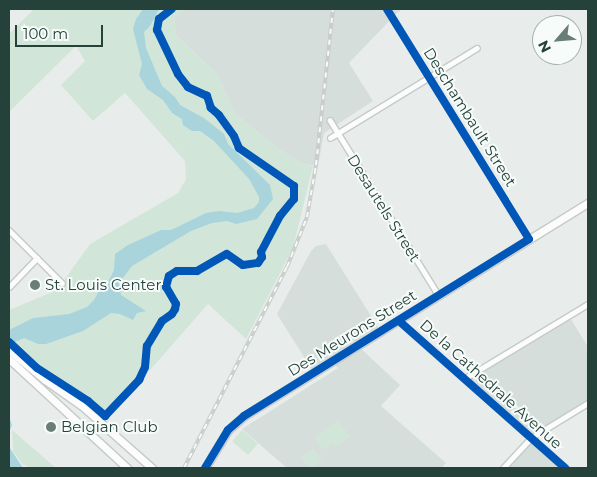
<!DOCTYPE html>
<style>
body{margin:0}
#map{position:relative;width:597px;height:477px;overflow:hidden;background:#e8edeb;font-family:Montserrat,sans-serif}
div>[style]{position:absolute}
.built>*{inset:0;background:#d6dedb}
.green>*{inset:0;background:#d1e6d8;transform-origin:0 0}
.water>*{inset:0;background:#a9d4db}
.roads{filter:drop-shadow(1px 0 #c5cac8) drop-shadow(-1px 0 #c5cac8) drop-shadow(0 1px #c5cac8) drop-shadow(0 -1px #c5cac8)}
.street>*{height:4.5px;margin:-2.25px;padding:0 2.25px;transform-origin:2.25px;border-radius:2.25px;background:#fcfcfc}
.secondary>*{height:7px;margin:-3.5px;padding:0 3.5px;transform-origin:3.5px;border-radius:3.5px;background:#fcfcfc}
.rail>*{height:4px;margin-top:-2px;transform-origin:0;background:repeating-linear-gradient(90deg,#f7fbf9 0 5.5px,#c9cdcc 0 11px);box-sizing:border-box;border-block:1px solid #c9cdcc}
.cycleway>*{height:8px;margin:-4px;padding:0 4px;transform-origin:4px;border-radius:4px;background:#0057b8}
.dots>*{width:14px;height:14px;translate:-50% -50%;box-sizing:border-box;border:2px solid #f7fbf9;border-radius:50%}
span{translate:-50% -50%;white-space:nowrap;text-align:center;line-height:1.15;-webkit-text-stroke:4px #f7fbf9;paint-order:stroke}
.street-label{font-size:15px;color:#24423a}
.poi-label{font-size:15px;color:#24423a}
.left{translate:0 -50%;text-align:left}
.frame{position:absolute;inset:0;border:10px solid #24423a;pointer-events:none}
.north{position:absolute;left:532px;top:15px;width:50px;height:50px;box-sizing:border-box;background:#f7fbf9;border:1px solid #a3b1ad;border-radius:50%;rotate:243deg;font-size:14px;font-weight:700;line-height:20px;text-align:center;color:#24423a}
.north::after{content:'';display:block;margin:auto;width:18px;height:22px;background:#697e78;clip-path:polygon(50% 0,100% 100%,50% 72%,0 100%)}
.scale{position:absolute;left:15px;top:25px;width:88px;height:22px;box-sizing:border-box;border:2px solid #24423a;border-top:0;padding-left:6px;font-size:15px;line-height:18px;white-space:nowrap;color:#24423a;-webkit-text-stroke:4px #f7fbf9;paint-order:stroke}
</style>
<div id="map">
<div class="built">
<div style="clip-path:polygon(184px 9px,403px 9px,397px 13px,349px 63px,373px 101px,324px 133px,318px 166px,303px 164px,281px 151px,234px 113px,218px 75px,176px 35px,174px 17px)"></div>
<div style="clip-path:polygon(326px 244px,381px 332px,358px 346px,400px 385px,381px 406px,446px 463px,441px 468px,287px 468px,242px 429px,338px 368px,331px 362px,314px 373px,277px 314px,311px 251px,316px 246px)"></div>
<div style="clip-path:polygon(569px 316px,588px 347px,588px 403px,531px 438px,565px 468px,503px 468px,531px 438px,464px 379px)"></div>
</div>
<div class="green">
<div style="clip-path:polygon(34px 9px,184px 9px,174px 17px,176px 35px,218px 75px,234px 113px,281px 151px,303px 164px,313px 166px,293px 248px,246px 339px,208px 304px,108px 418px,88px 399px,39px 367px,14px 347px,9px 340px,9px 310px,57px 290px,90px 244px,178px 193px,186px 179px,185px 161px,125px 93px,93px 121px,61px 85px,85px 61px,76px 46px,9px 112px,9px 34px)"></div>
<div style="clip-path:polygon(339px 421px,350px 437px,335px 447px,332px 443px,322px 450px,314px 437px)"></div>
<div style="clip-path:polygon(12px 430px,56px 468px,31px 468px,22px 464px,13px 451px)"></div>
<div style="left:242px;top:430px;width:21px;height:15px;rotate:41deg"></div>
<div style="clip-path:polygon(313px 449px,322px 460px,311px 468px,300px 457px)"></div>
</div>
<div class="water">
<div style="clip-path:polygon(143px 9px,159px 9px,150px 26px,144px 32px,146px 48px,162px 86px,175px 97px,180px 105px,204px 118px,224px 134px,228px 144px,270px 185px,273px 199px,257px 219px,236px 224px,227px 221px,212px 223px,191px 231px,132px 266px,119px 283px,121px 295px,146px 311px,137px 313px,133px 320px,120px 314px,111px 313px,83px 331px,46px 344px,38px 344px,24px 338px,13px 343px,9px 348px,9px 330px,33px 318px,69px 314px,87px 307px,94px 300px,101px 287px,107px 284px,114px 270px,115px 254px,128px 245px,161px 230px,171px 230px,206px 213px,219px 211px,237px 213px,254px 208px,259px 202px,259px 197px,249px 179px,214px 141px,200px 131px,192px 131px,183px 125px,182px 119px,172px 113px,163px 100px,147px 89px,139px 75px,142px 64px,133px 29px,136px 19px)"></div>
<div style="clip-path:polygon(9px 416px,12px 425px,9px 433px,10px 448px,23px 468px,9px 468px)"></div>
</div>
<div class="roads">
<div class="street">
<div style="left:387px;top:9px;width:270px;rotate:58.3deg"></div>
<div style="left:330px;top:120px;width:207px;rotate:58.2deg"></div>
<div style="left:330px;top:138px;width:172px;rotate:-31.5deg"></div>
<div style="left:9px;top:230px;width:75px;rotate:45deg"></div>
<div style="left:9px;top:287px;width:40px;rotate:-46deg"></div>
<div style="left:399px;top:321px;width:222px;rotate:41.5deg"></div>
<div style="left:464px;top:379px;width:145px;rotate:-31.2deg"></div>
<div style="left:503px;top:468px;width:41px;rotate:-47deg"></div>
<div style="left:531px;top:438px;width:67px;rotate:-31.6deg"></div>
</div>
<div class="secondary">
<div style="left:9px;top:350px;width:47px;rotate:39.8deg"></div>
<div style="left:45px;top:380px;width:45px;rotate:35.1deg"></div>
<div style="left:82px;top:406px;width:94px;rotate:41.5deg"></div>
<div style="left:9px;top:359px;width:161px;rotate:42.7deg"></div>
<div style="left:205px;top:468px;width:44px;rotate:-58.8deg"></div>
<div style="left:228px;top:430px;width:21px;rotate:-41deg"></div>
<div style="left:244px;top:416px;width:405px;rotate:-31.8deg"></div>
</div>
</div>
<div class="rail">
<div style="left:184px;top:468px;width:226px;rotate:-62.9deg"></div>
<div style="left:287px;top:267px;width:54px;rotate:-68.2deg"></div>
<div style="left:307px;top:217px;width:53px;rotate:-80.2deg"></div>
<div style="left:316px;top:165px;width:157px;rotate:-83.8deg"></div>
</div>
<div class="cycleway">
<div style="left:399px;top:321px;width:222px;rotate:41.5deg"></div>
<div style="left:9px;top:342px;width:38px;rotate:43deg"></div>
<div style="left:37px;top:368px;width:61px;rotate:32.9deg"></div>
<div style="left:88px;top:401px;width:23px;rotate:41deg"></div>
<div style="left:105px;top:416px;width:50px;rotate:-46.6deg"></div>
<div style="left:139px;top:380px;width:14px;rotate:-65deg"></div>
<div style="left:145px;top:367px;width:21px;rotate:-85deg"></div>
<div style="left:147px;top:346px;width:29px;rotate:-59deg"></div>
<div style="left:162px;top:321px;width:12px;rotate:-35deg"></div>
<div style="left:172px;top:314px;width:6px;rotate:-59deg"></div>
<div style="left:175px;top:309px;width:5px;rotate:-79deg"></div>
<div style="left:176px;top:304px;width:20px;rotate:-120deg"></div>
<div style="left:166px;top:287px;width:11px;rotate:-75deg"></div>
<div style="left:169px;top:276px;width:9px;rotate:-32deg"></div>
<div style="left:177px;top:271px;width:20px"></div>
<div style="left:197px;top:271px;width:34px;rotate:-30deg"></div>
<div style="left:227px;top:254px;width:19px;rotate:35deg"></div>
<div style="left:243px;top:265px;width:15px;rotate:-8deg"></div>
<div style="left:258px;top:263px;width:7px;rotate:-56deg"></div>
<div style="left:262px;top:257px;width:5px;rotate:-101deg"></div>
<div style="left:261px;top:252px;width:41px;rotate:-62.2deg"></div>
<div style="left:280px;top:216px;width:22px;rotate:-51deg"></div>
<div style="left:294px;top:199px;width:13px;rotate:-90deg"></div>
<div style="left:294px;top:186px;width:67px;rotate:-145.4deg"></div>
<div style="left:239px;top:148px;width:13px;rotate:-113deg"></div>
<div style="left:234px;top:136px;width:26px;rotate:-126deg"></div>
<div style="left:219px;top:115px;width:11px;rotate:-139deg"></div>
<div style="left:211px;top:108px;width:13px;rotate:-108deg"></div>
<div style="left:207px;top:96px;width:21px;rotate:-155deg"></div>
<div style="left:188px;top:87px;width:16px;rotate:-128deg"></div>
<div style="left:178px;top:74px;width:49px;rotate:-115.5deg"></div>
<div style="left:157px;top:30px;width:11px;rotate:-80deg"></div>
<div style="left:159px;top:19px;width:16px;rotate:-38deg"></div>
<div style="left:205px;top:468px;width:44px;rotate:-58.8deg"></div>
<div style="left:228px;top:430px;width:21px;rotate:-41deg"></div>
<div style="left:244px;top:416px;width:335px;rotate:-31.8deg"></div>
<div style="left:529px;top:239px;width:270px;rotate:-121.7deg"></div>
</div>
<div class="dots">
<div style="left:35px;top:285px;background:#697e78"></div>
<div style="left:51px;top:427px;background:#697e78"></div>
</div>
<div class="street-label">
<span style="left:470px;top:117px;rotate:58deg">Deschambault Street</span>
<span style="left:384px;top:208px;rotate:58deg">Desautels Street</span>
<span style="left:352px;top:333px;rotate:-32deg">Des Meurons Street</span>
<span style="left:491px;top:384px;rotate:42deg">De la Cathedrale Avenue</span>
</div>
<div class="poi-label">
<span class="left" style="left:45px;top:285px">St. Louis Center</span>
<span class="left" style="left:61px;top:427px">Belgian Club</span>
</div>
<div class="frame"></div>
<div class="north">N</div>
<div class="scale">100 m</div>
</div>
